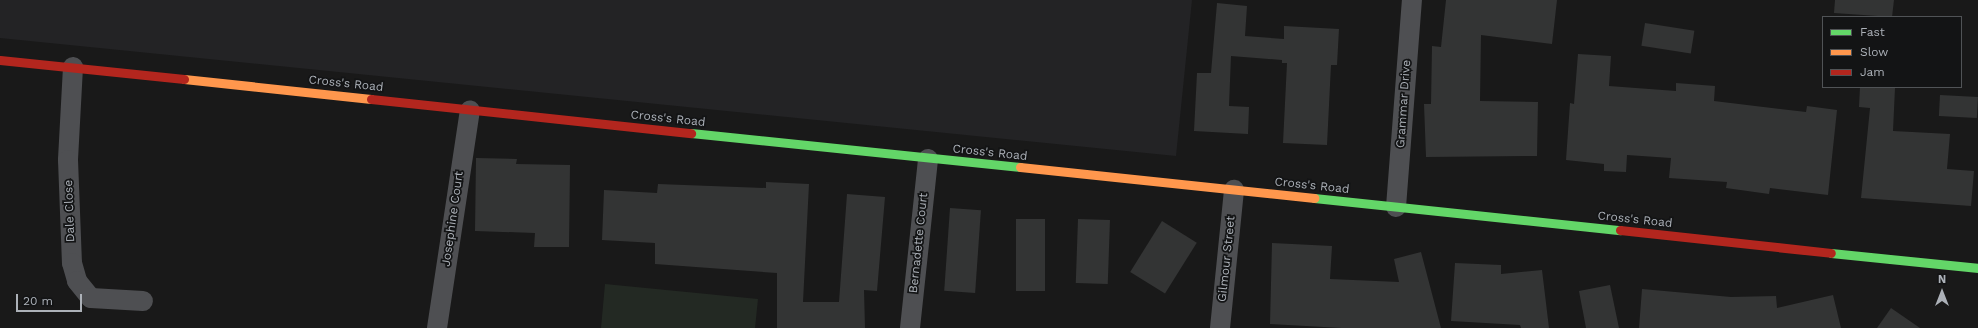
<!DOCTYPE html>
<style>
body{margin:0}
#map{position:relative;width:1978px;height:328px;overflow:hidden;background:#191919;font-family:"Work Sans",sans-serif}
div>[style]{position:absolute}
.built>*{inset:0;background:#232325}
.green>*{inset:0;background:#232923}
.building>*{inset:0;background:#333434;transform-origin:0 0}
.street>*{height:20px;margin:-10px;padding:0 10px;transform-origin:10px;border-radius:10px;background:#4e4f52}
.fast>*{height:9px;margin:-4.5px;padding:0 4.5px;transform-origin:4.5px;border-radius:4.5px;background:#63d668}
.slow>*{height:9px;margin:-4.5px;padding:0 4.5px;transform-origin:4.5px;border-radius:4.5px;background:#ff974d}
.jam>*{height:9px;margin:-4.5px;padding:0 4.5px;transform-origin:4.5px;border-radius:4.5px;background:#b3261e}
span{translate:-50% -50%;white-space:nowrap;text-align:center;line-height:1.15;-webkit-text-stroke:3.5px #131415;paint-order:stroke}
.street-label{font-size:12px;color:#acb1b8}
.legend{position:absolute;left:1822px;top:16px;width:140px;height:72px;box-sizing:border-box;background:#131415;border:1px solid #505356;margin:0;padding:5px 7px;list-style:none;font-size:12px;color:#acb1b8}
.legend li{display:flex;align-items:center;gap:8px;height:20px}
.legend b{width:20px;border:1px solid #505356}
.north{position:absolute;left:1922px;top:272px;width:40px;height:40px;-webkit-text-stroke:3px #131415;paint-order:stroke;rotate:0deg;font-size:11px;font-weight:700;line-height:16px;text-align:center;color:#acb1b8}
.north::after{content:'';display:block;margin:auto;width:14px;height:18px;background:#acb1b8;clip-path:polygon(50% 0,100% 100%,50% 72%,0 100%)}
.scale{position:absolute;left:16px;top:294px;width:66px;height:18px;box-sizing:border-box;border:2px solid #acb1b8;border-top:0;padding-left:5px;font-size:12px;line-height:14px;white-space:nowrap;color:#acb1b8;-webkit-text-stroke:3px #131415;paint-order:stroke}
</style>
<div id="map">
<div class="built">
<div style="clip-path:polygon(0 0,1192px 0,1176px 156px,0 38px)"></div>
</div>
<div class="green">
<div style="clip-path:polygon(605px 284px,758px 299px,755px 328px,601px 328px)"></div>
</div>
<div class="building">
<div style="clip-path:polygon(1446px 0,1557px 0,1552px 44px,1481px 35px,1480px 101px,1538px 102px,1537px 156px,1426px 157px,1424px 104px,1431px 104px,1432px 46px,1441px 47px)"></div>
<div style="clip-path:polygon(1835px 0,1894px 0,1892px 17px,1834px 13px)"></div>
<div style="clip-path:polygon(1217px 3px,1247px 6px,1245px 36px,1284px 39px,1284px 26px,1339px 29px,1337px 65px,1331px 65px,1327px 145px,1283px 143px,1287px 63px,1282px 63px,1282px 60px,1231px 56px,1229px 106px,1249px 107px,1248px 134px,1194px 131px,1197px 73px,1211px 73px)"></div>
<div style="left:1645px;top:23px;width:50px;height:23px;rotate:9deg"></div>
<div style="clip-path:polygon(1578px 54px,1611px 56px,1609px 86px,1676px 91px,1676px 83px,1715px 86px,1714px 101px,1806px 112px,1807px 106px,1837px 110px,1828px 195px,1770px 188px,1769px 194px,1726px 188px,1727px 182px,1669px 178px,1671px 158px,1627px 155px,1626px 172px,1604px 171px,1604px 164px,1566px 160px,1570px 103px,1574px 104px)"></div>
<div style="clip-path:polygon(1860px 87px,1895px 88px,1893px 131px,1950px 134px,1947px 169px,1974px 171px,1971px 206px,1861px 198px,1870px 108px,1859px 107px)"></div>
<div style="left:1940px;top:95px;width:38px;height:21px;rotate:3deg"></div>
<div style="clip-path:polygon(476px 158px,517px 159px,516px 164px,570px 165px,569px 247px,534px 247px,535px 233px,475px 231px)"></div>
<div style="clip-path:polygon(766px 182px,809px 184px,803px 302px,839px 302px,847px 194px,885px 197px,877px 291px,864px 290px,865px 328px,777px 328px,777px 273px,655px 264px,655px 243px,602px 240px,604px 190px,657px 193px,658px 184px,766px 188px)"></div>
<div style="left:950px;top:208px;width:31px;height:83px;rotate:4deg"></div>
<div style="left:1016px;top:219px;width:29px;height:72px"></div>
<div style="left:1078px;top:219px;width:32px;height:64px;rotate:2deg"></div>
<div style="left:1162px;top:221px;width:41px;height:60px;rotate:32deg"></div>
<div style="clip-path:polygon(1272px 243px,1332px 246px,1330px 279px,1399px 282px,1394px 259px,1421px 252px,1441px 328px,1342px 328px,1270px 324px)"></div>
<div style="clip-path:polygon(1455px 263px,1501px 265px,1501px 274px,1542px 270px,1549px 328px,1521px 328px,1520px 325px,1451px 321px)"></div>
<div style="clip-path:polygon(1610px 285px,1619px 328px,1586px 328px,1579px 291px)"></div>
<div style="clip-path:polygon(1642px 289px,1731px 297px,1776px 296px,1777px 308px,1833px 295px,1841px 328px,1639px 328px)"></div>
<div style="clip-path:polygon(1891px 308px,1920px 328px,1877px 328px)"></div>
</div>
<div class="street">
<div style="left:73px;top:67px;width:93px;rotate:93.1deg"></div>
<div style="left:68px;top:160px;width:103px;rotate:87.8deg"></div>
<div style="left:72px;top:263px;width:19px;rotate:74deg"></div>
<div style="left:77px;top:281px;width:22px;rotate:51deg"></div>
<div style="left:91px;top:298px;width:52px;rotate:3.3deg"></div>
<div style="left:1396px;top:207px;width:208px;rotate:-85.6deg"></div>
<div style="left:437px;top:328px;width:220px;rotate:-81.4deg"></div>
<div style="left:910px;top:328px;width:170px;rotate:-83.9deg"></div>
<div style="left:1220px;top:328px;width:139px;rotate:-84.2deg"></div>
</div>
<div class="fast">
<div style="left:691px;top:133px;width:331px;rotate:5.9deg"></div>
<div style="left:1314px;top:198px;width:308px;rotate:6deg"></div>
<div style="left:1831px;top:253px;width:148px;rotate:5.8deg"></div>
</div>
<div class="slow">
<div style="left:184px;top:79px;width:188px;rotate:6.1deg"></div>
<div style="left:1020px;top:167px;width:296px;rotate:6deg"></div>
</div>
<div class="jam">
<div style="left:0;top:60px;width:185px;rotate:5.9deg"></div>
<div style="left:371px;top:99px;width:322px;rotate:6.1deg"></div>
<div style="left:1620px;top:230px;width:212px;rotate:6.2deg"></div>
</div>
<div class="street-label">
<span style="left:346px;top:84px;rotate:6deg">Cross's Road</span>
<span style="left:1404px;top:104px;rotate:-86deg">Grammar Drive</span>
<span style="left:668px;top:119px;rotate:6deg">Cross's Road</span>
<span style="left:990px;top:153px;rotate:6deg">Cross's Road</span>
<span style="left:1312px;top:186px;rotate:6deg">Cross's Road</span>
<span style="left:70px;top:211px;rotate:-92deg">Dale Close</span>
<span style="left:453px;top:219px;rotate:-82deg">Josephine Court</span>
<span style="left:1635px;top:220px;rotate:6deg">Cross's Road</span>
<span style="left:919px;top:243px;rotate:-84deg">Bernadette Court</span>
<span style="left:1227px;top:259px;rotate:-84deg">Gilmour Street</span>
</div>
<ul class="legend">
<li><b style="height:5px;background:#63d668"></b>Fast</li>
<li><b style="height:5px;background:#ff974d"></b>Slow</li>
<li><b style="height:5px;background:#b3261e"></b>Jam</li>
</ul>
<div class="north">N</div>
<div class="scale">20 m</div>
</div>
